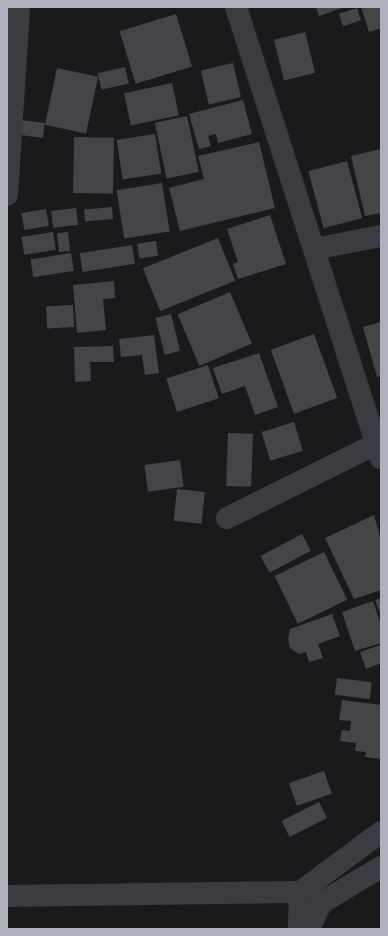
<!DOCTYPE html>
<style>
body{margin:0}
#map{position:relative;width:388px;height:936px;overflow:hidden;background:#1a1a1c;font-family:"Asap Condensed",sans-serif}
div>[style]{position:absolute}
.building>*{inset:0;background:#444549;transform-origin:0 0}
.minor>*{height:22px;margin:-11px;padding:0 11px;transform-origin:11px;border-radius:11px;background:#3b3c41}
span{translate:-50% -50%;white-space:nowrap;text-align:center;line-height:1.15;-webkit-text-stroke:3px #151517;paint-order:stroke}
.frame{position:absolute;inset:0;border:8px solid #acb1bc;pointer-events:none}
</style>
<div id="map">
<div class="building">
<div style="clip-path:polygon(316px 7px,345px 7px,319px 16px)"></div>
<div style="clip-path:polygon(361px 7px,381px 7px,381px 28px,369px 32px)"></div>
<div style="left:357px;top:8px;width:13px;height:19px;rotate:72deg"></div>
<div style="left:176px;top:14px;width:55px;height:59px;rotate:73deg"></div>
<div style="left:305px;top:32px;width:42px;height:32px;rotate:76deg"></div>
<div style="left:233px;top:63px;width:35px;height:33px;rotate:77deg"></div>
<div style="left:125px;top:67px;width:17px;height:28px;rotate:77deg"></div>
<div style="left:57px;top:68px;width:42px;height:58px;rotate:12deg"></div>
<div style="left:172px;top:83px;width:33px;height:49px;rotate:78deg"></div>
<div style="clip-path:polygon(243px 100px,252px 134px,218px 143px,216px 134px,208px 136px,211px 146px,199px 149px,189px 114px)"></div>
<div style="left:187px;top:116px;width:57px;height:33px;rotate:78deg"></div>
<div style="left:21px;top:120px;width:24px;height:15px;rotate:7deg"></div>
<div style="left:155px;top:134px;width:40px;height:39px;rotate:81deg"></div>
<div style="left:74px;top:137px;width:40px;height:56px;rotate:1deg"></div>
<div style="clip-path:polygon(259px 142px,275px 208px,180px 231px,169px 188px,204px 179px,198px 156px)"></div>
<div style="clip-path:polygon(381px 149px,381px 213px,365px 216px,351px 156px)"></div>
<div style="left:347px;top:161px;width:59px;height:40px;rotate:75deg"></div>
<div style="left:162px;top:183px;width:49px;height:46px;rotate:81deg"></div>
<div style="left:112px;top:207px;width:12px;height:28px;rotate:85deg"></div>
<div style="left:76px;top:208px;width:17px;height:25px;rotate:83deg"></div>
<div style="left:46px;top:209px;width:17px;height:25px;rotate:80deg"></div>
<div style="clip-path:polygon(270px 215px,286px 264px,238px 279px,233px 264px,238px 262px,227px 229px)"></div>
<div style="left:53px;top:232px;width:18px;height:32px;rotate:81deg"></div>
<div style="left:68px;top:232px;width:19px;height:11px;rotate:84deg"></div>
<div style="left:218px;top:238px;width:46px;height:81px;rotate:68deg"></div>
<div style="left:156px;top:241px;width:15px;height:19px;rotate:82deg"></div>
<div style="left:132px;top:245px;width:19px;height:53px;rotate:81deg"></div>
<div style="left:71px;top:253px;width:18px;height:41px;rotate:81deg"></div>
<div style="clip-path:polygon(114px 281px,115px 298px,103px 299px,106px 330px,77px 333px,73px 285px)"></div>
<div style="left:230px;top:292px;width:56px;height:57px;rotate:67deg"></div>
<div style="left:73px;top:305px;width:22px;height:27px;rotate:87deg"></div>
<div style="left:171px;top:314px;width:38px;height:16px;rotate:76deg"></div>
<div style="clip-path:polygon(381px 322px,381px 376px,377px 377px,363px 327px)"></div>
<div style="left:314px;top:334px;width:68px;height:46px;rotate:70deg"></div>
<div style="clip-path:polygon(154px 335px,159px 373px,145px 375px,142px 355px,121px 357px,119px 339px)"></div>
<div style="clip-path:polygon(113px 346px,114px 362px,90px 362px,91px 381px,75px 382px,74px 347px)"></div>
<div style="clip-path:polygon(259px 353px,278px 407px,255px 415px,245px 386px,222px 394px,213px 368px)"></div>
<div style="left:208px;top:365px;width:35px;height:44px;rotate:72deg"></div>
<div style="left:294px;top:422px;width:30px;height:34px;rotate:73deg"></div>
<div style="left:228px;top:433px;width:25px;height:53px;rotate:2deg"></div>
<div style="left:180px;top:460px;width:27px;height:36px;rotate:82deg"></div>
<div style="left:177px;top:489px;width:28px;height:32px;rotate:6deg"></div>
<div style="clip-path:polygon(374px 515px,381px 540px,381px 590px,354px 599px,325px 538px)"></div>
<div style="left:302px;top:534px;width:19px;height:47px;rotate:62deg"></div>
<div style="left:324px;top:552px;width:53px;height:55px;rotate:64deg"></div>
<div style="clip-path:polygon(381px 598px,381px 615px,375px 600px)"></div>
<div style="clip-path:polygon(373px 601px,381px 625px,381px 643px,355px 651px,342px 612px)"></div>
<div style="clip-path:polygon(332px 614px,340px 636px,318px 644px,323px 658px,309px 662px,306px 652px,299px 654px,290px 648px,288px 639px,290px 629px)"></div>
<div style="clip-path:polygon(381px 645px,381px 663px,366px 669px,360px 652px)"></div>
<div style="left:337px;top:678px;width:35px;height:17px;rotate:7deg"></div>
<div style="clip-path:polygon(342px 700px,381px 705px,381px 759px,365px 757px,366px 752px,355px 751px,356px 743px,340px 741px,342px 730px,350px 731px,351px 721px,339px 720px)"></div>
<div style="left:324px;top:771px;width:24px;height:37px;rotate:71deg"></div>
<div style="left:319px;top:802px;width:18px;height:42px;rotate:63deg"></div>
</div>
<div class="minor">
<div style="left:236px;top:7px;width:474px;rotate:72.2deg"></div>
<div style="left:7px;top:195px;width:188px;rotate:-86.3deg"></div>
<div style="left:314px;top:249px;width:68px;rotate:-11deg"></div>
<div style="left:227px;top:518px;width:166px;rotate:-26.4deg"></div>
<div style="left:300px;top:892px;width:101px;rotate:-36.5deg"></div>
<div style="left:7px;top:896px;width:293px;rotate:-0.8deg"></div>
<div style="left:300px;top:892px;width:37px;rotate:92deg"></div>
<div style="left:309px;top:929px;width:29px;rotate:-65deg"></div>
<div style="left:321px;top:903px;width:70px;rotate:-31deg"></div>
</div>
<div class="frame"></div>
</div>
